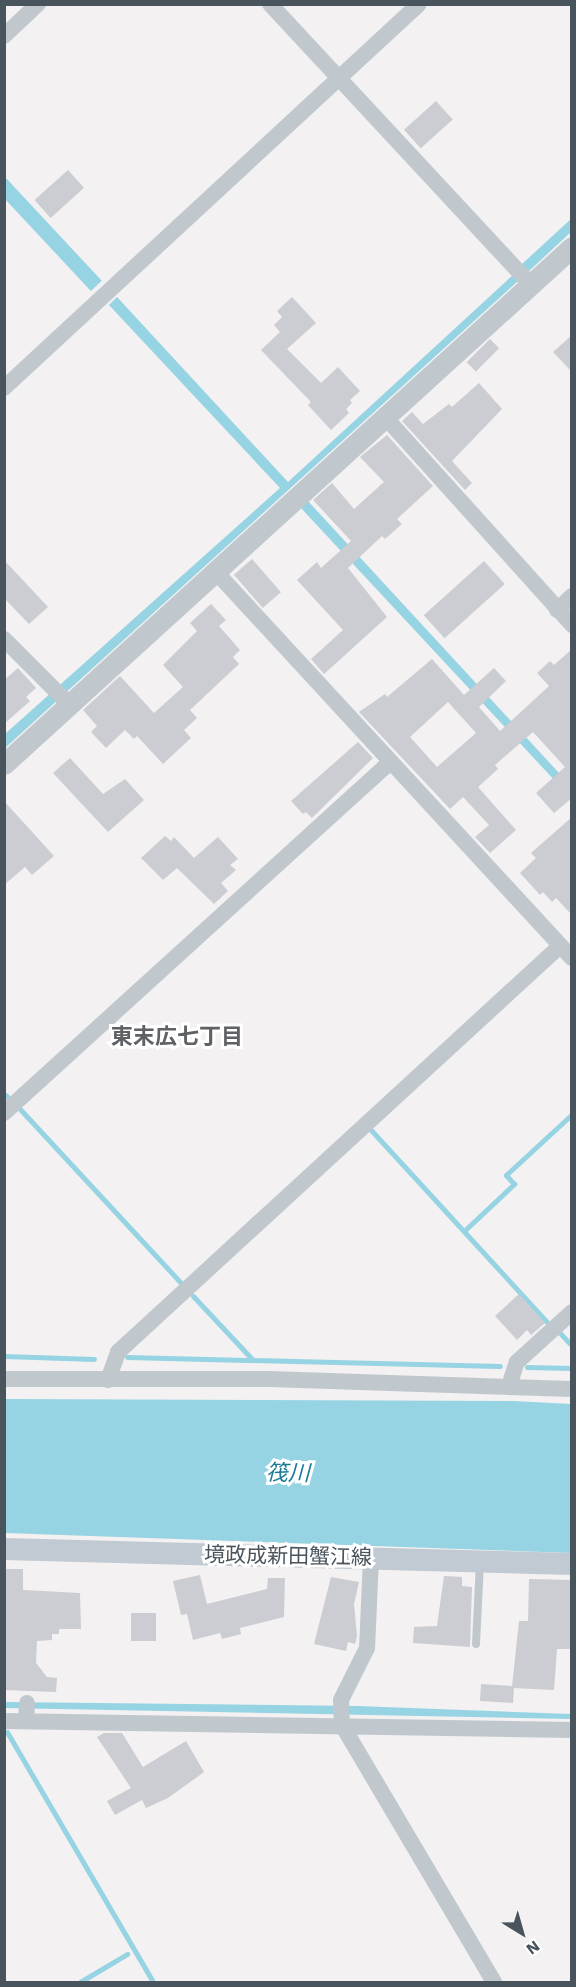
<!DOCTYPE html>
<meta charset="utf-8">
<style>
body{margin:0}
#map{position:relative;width:576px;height:1987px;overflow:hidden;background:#f3f1f1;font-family:"Work Sans","Noto Sans JP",sans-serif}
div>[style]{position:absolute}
.water>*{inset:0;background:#96d3e3;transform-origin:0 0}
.stream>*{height:5px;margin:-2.5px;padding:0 2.5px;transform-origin:2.5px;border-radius:2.5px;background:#96d3e3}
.building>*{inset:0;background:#cbcdd2;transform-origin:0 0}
.service>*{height:8px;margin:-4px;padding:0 4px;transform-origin:4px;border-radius:4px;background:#c0c8ce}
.minor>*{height:16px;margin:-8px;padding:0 8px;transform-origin:8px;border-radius:8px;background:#c0c8ce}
.tertiary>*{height:21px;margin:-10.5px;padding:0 10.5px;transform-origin:10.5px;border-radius:10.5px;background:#c0c8ce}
.secondary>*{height:22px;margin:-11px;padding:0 11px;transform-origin:11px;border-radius:11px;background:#c1c9d2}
span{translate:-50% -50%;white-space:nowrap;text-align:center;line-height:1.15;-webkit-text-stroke:6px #fff;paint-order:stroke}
.street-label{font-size:21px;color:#4a545c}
.neighbourhood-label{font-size:22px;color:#5e6165;font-weight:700}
.water-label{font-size:22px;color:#1a7b97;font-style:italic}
.frame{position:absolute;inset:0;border:6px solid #4a545c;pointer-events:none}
.north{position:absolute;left:492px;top:1903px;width:60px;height:60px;-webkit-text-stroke:4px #fff;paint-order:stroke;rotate:143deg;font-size:16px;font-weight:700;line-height:24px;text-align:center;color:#4a545c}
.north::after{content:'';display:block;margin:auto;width:21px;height:27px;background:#4a545c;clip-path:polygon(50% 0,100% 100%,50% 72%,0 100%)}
</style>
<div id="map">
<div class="water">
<div style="left:5px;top:177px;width:142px;height:15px;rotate:47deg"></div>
<div style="clip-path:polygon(571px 219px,571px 232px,529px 271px,522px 264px)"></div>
<div style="clip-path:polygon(514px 274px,519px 280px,5px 748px,5px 734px,280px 488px,109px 305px,117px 297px,288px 482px)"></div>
<div style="clip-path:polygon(307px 500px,571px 786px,571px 798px,300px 507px)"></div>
<div style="clip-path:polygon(5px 1399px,513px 1401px,571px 1404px,571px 1553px,5px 1533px)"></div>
<div style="clip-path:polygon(5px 1702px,357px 1706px,571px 1714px,572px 1719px,5px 1708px)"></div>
</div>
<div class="stream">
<div style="left:4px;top:1094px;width:6px;rotate:39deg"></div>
<div style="left:19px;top:1108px;width:240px;rotate:47.2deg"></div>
<div style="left:371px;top:1130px;width:262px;rotate:47.5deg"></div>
<div style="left:464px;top:1231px;width:69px;rotate:-43.2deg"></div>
<div style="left:514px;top:1184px;width:12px;rotate:-132deg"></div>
<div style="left:506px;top:1175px;width:90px;rotate:-42.7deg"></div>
<div style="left:193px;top:1296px;width:86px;rotate:46.9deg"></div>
<div style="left:560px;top:1333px;width:18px;rotate:47deg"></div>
<div style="left:4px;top:1356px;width:90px;rotate:1.9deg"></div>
<div style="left:127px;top:1357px;width:373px;rotate:1.4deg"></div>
<div style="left:527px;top:1367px;width:45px;rotate:1.3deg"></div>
<div style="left:7px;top:1732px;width:290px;rotate:59.7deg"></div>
<div style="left:80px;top:1982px;width:55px;rotate:-30.8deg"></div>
</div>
<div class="building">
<div style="left:436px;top:101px;width:25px;height:43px;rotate:48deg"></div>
<div style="left:68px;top:170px;width:24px;height:45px;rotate:48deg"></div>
<div style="clip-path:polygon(292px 297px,316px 323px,287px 349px,321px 383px,338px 367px,360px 391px,350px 400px,352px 403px,346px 409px,349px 413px,331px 430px,308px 405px,311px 402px,261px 350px,280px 332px,274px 325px,282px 317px,277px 311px)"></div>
<div style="clip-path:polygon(572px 335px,572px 372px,553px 352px)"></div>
<div style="left:490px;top:339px;width:13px;height:33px;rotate:45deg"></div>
<div style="clip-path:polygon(479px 383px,502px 409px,452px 461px,472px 483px,465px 490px,402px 421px,412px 412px,423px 424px,449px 404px,452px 407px)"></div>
<div style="clip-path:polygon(387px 435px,433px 486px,397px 519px,402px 524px,385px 539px,382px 536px,348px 568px,387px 617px,324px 674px,311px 659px,343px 630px,297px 580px,317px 562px,321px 568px,351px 541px,313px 500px,332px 483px,354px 509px,384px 482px,360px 457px)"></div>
<div style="left:252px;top:559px;width:44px;height:24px;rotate:49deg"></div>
<div style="clip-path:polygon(4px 560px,48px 607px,29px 624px,4px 598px)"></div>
<div style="left:484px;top:561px;width:31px;height:81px;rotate:48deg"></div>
<div style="clip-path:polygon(211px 604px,226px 620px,219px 626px,240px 650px,233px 657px,239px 664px,190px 710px,197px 718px,184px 730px,191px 738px,163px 764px,137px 736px,134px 739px,125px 730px,106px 748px,91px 732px,97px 726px,83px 710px,120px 676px,154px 713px,183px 687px,163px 665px,197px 631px,190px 623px)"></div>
<div style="clip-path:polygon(evenodd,572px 649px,572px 798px,554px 813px,536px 793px,565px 767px,533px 732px,495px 765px,498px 769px,478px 787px,516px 830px,490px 853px,475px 837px,489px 825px,463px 797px,450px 809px,359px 712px,385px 694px,387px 697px,432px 659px,464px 695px,494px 668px,506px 681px,479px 707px,500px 731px,549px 686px,537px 673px,550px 661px,554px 665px,572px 649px,448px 702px,476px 733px,437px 767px,410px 737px,448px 702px)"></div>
<div style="clip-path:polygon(18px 668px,36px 688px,26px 697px,30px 701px,4px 724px,4px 680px)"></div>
<div style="clip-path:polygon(358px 742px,373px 758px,312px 818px,306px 812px,303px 814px,291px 801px)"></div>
<div style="clip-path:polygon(70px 758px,103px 794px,125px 779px,144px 800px,108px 832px,53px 773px)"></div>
<div style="clip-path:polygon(4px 801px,54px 856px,32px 875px,25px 867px,4px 885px)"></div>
<div style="clip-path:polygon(572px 817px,572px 915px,556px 898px,552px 902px,543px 892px,540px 895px,520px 873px,536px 858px,531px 853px)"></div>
<div style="clip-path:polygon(165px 836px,171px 841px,174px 837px,194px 858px,218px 837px,238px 859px,230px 865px,236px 870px,221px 883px,228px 891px,214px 904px,177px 868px,163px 880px,141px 858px)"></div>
<div style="clip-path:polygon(519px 1294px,545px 1323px,531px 1335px,527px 1330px,517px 1340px,495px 1316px)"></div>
<div style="clip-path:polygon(5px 1569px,23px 1569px,23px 1590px,80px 1593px,81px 1629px,59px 1629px,59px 1634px,52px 1634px,52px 1640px,37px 1641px,36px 1663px,47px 1677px,57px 1678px,56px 1692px,4px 1690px)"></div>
<div style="clip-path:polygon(200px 1575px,207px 1604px,267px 1589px,268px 1578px,285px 1578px,284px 1617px,240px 1628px,241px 1634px,222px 1639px,220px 1633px,193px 1640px,187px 1614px,181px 1615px,173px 1581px)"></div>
<div style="clip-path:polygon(444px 1576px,462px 1577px,462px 1586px,472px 1587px,470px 1647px,413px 1643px,414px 1627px,437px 1626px)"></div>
<div style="clip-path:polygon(331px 1577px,359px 1582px,354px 1604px,357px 1636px,355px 1644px,348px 1642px,346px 1651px,314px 1644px)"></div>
<div style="clip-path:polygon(529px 1579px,572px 1580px,572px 1649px,557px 1649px,554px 1690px,514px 1688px,513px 1703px,480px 1701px,481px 1684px,512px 1686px,519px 1621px,528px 1621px)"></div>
<div style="left:131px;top:1613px;width:25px;height:28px"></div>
<div style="clip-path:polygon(104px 1733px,122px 1733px,143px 1767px,186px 1741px,204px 1772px,168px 1798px,146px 1808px,142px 1800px,115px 1815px,107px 1801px,131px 1788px,97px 1737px)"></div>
</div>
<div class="service">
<div style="left:476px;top:1644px;width:82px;rotate:-87.2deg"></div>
</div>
<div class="minor">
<div style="left:270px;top:4px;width:384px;rotate:47.1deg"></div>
<div style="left:4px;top:36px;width:47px;rotate:-43.3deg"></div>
<div style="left:4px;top:388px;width:565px;rotate:-42.78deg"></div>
<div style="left:385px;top:417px;width:280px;rotate:48deg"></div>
<div style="left:216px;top:572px;width:525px;rotate:47.32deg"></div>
<div style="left:557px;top:610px;width:21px;rotate:-43deg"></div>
<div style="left:4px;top:639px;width:92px;rotate:45deg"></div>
<div style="left:4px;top:1113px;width:520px;rotate:-42.27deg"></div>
<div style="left:4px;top:1379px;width:265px"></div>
<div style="left:269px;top:1379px;width:303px;rotate:1.9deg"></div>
<div style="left:108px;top:1380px;width:30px;rotate:-70deg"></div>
<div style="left:118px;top:1352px;width:600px;rotate:-42.57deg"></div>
<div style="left:509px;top:1386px;width:25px;rotate:-72deg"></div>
<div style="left:517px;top:1362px;width:74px;rotate:-42.3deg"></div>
<div style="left:371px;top:1558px;width:90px;rotate:92.5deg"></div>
<div style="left:367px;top:1648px;width:58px;rotate:116.6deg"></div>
<div style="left:341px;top:1700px;width:25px;rotate:88deg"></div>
<div style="left:342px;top:1725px;width:299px;rotate:59.4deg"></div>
<div style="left:4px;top:1721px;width:568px;rotate:0.91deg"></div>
<div style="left:26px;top:1721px;width:18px;rotate:-87deg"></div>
</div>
<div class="tertiary">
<div style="left:4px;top:764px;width:768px;rotate:-42.31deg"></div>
</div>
<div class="secondary">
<div style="left:4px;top:1549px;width:568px;rotate:1.51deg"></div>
</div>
<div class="street-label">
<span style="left:288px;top:1556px;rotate:1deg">境政成新田蟹江線</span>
</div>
<div class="neighbourhood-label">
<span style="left:177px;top:1037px">東末広七丁目</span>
</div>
<div class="water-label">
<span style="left:288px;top:1473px;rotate:1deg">筏川</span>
</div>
<div class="frame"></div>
<div class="north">N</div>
</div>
